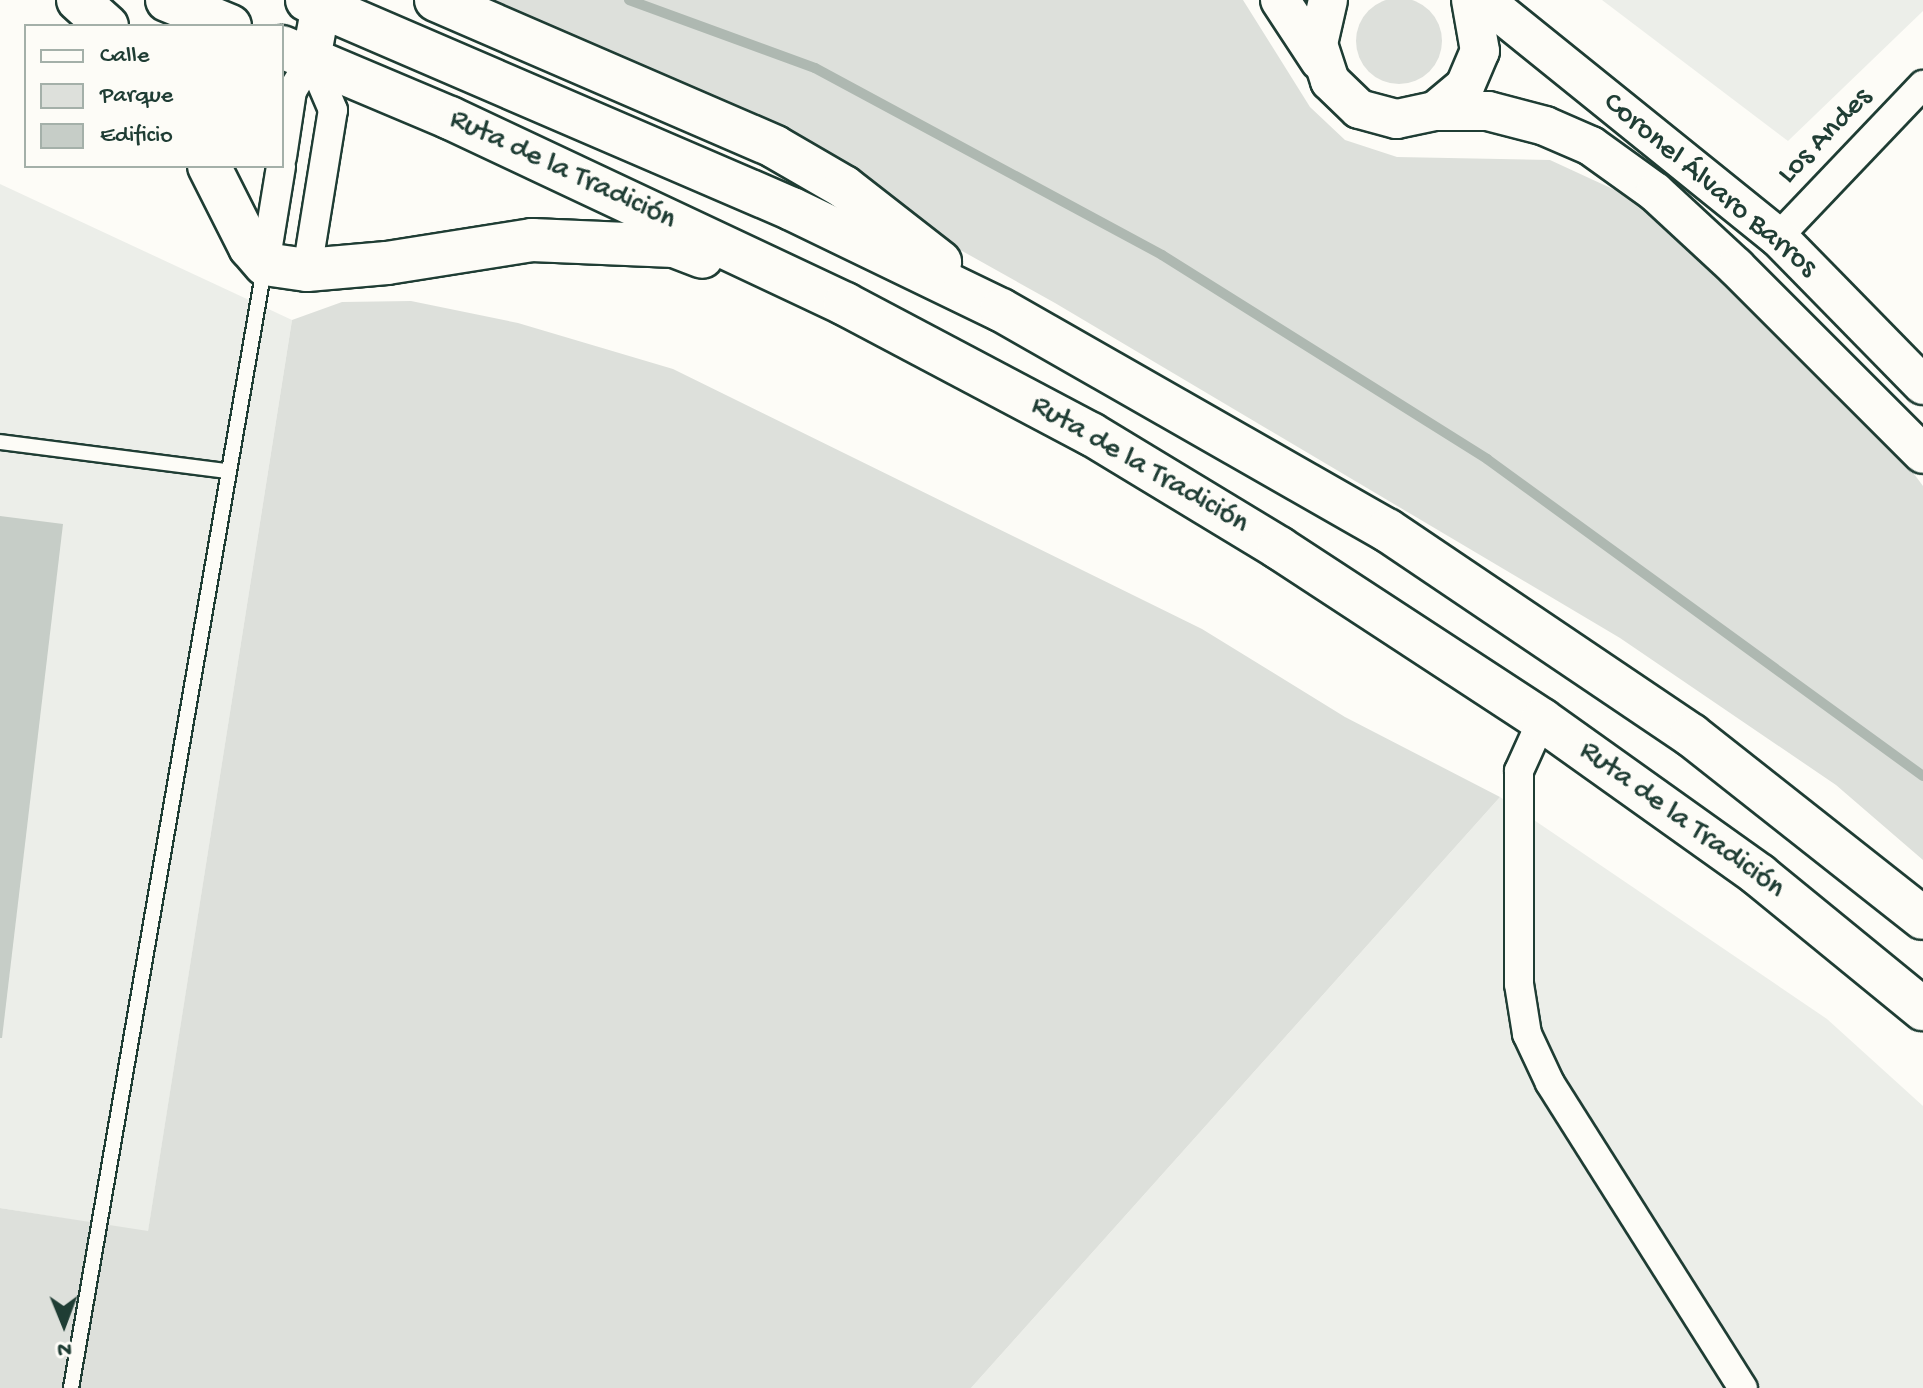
<!DOCTYPE html>
<meta charset="utf-8">
<style>
body{margin:0}
#map{position:relative;width:1923px;height:1388px;overflow:hidden;background:#fdfcf7;font-family:"Gochi Hand",sans-serif}
div>[style]{position:absolute}
.built>*{inset:0;background:#eceee9}
.green>*{inset:0;background:#dde0db}
.round{border-radius:50%}
.stream>*{height:10px;margin:-5px;padding:0 5px;transform-origin:5px;border-radius:5px;background:#aeb8b1}
.building>*{inset:0;background:#c6cdc7}
.roads{filter:drop-shadow(2px 0 #1f3d34) drop-shadow(-2px 0 #1f3d34) drop-shadow(0 2px #1f3d34) drop-shadow(0 -2px #1f3d34)}
.lane>*{height:14px;margin:-7px;padding:0 7px;transform-origin:7px;border-radius:7px;background:#fdfcf7}
.street>*{height:28px;margin:-14px;padding:0 14px;transform-origin:14px;border-radius:14px;background:#fdfcf7}
.secondary>*{height:38px;margin:-19px;padding:0 19px;transform-origin:19px;border-radius:19px;background:#fdfcf7}
.primary>*{height:42px;margin:-21px;padding:0 21px;transform-origin:21px;border-radius:21px;background:#fdfcf7}
span{translate:-50% -50%;white-space:nowrap;text-align:center;line-height:1.15;-webkit-text-stroke:7px #fdfcf7;paint-order:stroke}
.street-label{font-size:30px;color:#1f3d34}
.legend{position:absolute;left:24px;top:24px;width:260px;height:144px;box-sizing:border-box;background:#fdfcf7;border:2px solid #a4b0a9;margin:0;padding:10px 14px;list-style:none;font-size:24px;color:#1f3d34}
.legend li{display:flex;align-items:center;gap:16px;height:40px}
.legend b{width:40px;border:2px solid #a4b0a9}
.north{position:absolute;left:24px;top:1284px;width:80px;height:80px;-webkit-text-stroke:6px #fdfcf7;paint-order:stroke;rotate:179deg;font-size:22px;font-weight:700;line-height:32px;text-align:center;color:#1f3d34}
.north::after{content:'';display:block;margin:auto;width:28px;height:36px;background:#1f3d34;clip-path:polygon(50% 0,100% 100%,50% 72%,0 100%)}
</style>
<div id="map">
<div class="built">
<div style="clip-path:polygon(1602px 0,1923px 0,1923px 11px,1788px 141px)"></div>
<div style="clip-path:polygon(0 184px,292px 320px,148px 1232px,0 1208px)"></div>
<div style="clip-path:polygon(1500px 797px,1827px 1019px,1923px 1106px,1923px 1388px,971px 1388px)"></div>
</div>
<div class="green">
<div class="round" style="left:1356px;top:-2px;width:86px;height:86px"></div>
<div style="clip-path:polygon(457px 0,1243px 0,1310px 107px,1345px 140px,1397px 157px,1550px 160px,1628px 196px,1705px 263px,1897px 451px,1923px 486px,1923px 860px,1836px 785px,1620px 638px,1055px 303px,930px 233px)"></div>
<div style="clip-path:polygon(411px 301px,518px 323px,673px 369px,1202px 629px,1345px 717px,1500px 797px,971px 1388px,0 1388px,0 1208px,148px 1231px,292px 320px,342px 302px)"></div>
</div>
<div class="stream">
<div style="left:629px;top:0;width:198px;rotate:20.1deg"></div>
<div style="left:815px;top:68px;width:394px;rotate:28.3deg"></div>
<div style="left:1162px;top:255px;width:384px;rotate:32.1deg"></div>
<div style="left:1487px;top:459px;width:539px;rotate:36.02deg"></div>
</div>
<div class="building">
<div style="clip-path:polygon(0 516px,63px 524px,2px 1038px,0 1038px)"></div>
</div>
<div class="roads">
<div class="lane">
<div style="left:0;top:442px;width:228px;rotate:7.3deg"></div>
<div style="left:71px;top:1388px;width:1137px;rotate:-80.22deg"></div>
</div>
<div class="street">
<div style="left:282px;top:157px;width:67px;rotate:-81.4deg"></div>
<div style="left:292px;top:91px;width:37px;rotate:-59deg"></div>
<div style="left:1778px;top:237px;width:210px;rotate:-46.4deg"></div>
<div style="left:265px;top:264px;width:99px;rotate:-80.7deg"></div>
<div style="left:307px;top:270px;width:162px;rotate:-80.8deg"></div>
<div style="left:333px;top:110px;width:56px;rotate:-113.3deg"></div>
<div style="left:1542px;top:720px;width:56px;rotate:114.3deg"></div>
<div style="left:1519px;top:771px;width:213px;rotate:90deg"></div>
<div style="left:1519px;top:984px;width:51px;rotate:80.9deg"></div>
<div style="left:1527px;top:1034px;width:54px;rotate:64.9deg"></div>
<div style="left:1550px;top:1083px;width:361px;rotate:57.7deg"></div>
</div>
<div class="secondary">
<div style="left:1280px;top:0;width:73px;rotate:56.7deg"></div>
<div style="left:1328px;top:0;width:45px;rotate:102.8deg"></div>
<div style="left:1318px;top:44px;width:39px;rotate:72deg"></div>
<div style="left:1330px;top:81px;width:40px;rotate:44deg"></div>
<div style="left:1359px;top:109px;width:39px;rotate:15deg"></div>
<div style="left:1397px;top:119px;width:39px;rotate:-12deg"></div>
<div style="left:1435px;top:111px;width:39px;rotate:-40deg"></div>
<div style="left:1465px;top:86px;width:38px;rotate:-67deg"></div>
<div style="left:1480px;top:51px;width:52px;rotate:-100deg"></div>
<div style="left:1484px;top:0;width:378px;rotate:38.9deg"></div>
<div style="left:1778px;top:237px;width:207px;rotate:45.6deg"></div>
<div style="left:311px;top:59px;width:60px;rotate:-79.4deg"></div>
<div style="left:1435px;top:111px;width:53px"></div>
<div style="left:1488px;top:111px;width:59px;rotate:14.7deg"></div>
<div style="left:1545px;top:126px;width:50px;rotate:23.5deg"></div>
<div style="left:1591px;top:146px;width:79px;rotate:35.7deg"></div>
<div style="left:1655px;top:192px;width:110px;rotate:42.8deg"></div>
<div style="left:1736px;top:267px;width:264px;rotate:45deg"></div>
</div>
<div class="primary">
<div style="left:78px;top:0;width:39px;rotate:42deg"></div>
<div style="left:167px;top:0;width:68px;rotate:22.4deg"></div>
<div style="left:307px;top:0;width:528px;rotate:23.31deg"></div>
<div style="left:792px;top:209px;width:232px;rotate:25.8deg"></div>
<div style="left:1001px;top:310px;width:444px;rotate:29.7deg"></div>
<div style="left:1387px;top:530px;width:367px;rotate:34deg"></div>
<div style="left:1691px;top:735px;width:295px;rotate:38.3deg"></div>
<div style="left:436px;top:0;width:369px;rotate:23.4deg"></div>
<div style="left:775px;top:147px;width:80px;rotate:30.1deg"></div>
<div style="left:844px;top:187px;width:122px;rotate:38deg"></div>
<div style="left:282px;top:47px;width:182px;rotate:22.9deg"></div>
<div style="left:450px;top:118px;width:437px;rotate:25.2deg"></div>
<div style="left:845px;top:304px;width:278px;rotate:27.9deg"></div>
<div style="left:1091px;top:434px;width:220px;rotate:31.2deg"></div>
<div style="left:1279px;top:548px;width:314px;rotate:33.2deg"></div>
<div style="left:1542px;top:720px;width:267px;rotate:35.5deg"></div>
<div style="left:1759px;top:875px;width:212px;rotate:39.3deg"></div>
<div style="left:209px;top:166px;width:91px;rotate:63.2deg"></div>
<div style="left:250px;top:247px;width:23px;rotate:49deg"></div>
<div style="left:265px;top:264px;width:42px;rotate:8.1deg"></div>
<div style="left:307px;top:270px;width:80px;rotate:-5deg"></div>
<div style="left:387px;top:263px;width:147px;rotate:-9deg"></div>
<div style="left:532px;top:240px;width:142px;rotate:2.4deg"></div>
<div style="left:674px;top:246px;width:30px;rotate:21deg"></div>
</div>
</div>
<div class="street-label">
<span style="left:1826px;top:137px;rotate:-46deg">Los Andes</span>
<span style="left:562px;top:171px;rotate:25deg">Ruta de la Tradición</span>
<span style="left:1709px;top:186px;rotate:40deg">Coronel Álvaro Barros</span>
<span style="left:1139px;top:466px;rotate:30deg">Ruta de la Tradición</span>
<span style="left:1681px;top:821px;rotate:36deg">Ruta de la Tradición</span>
</div>
<ul class="legend">
<li><b style="height:10px;background:#fdfcf7"></b>Calle</li>
<li><b style="height:22px;background:#dde0db"></b>Parque</li>
<li><b style="height:22px;background:#c6cdc7"></b>Edificio</li>
</ul>
<div class="north">N</div>
</div>
